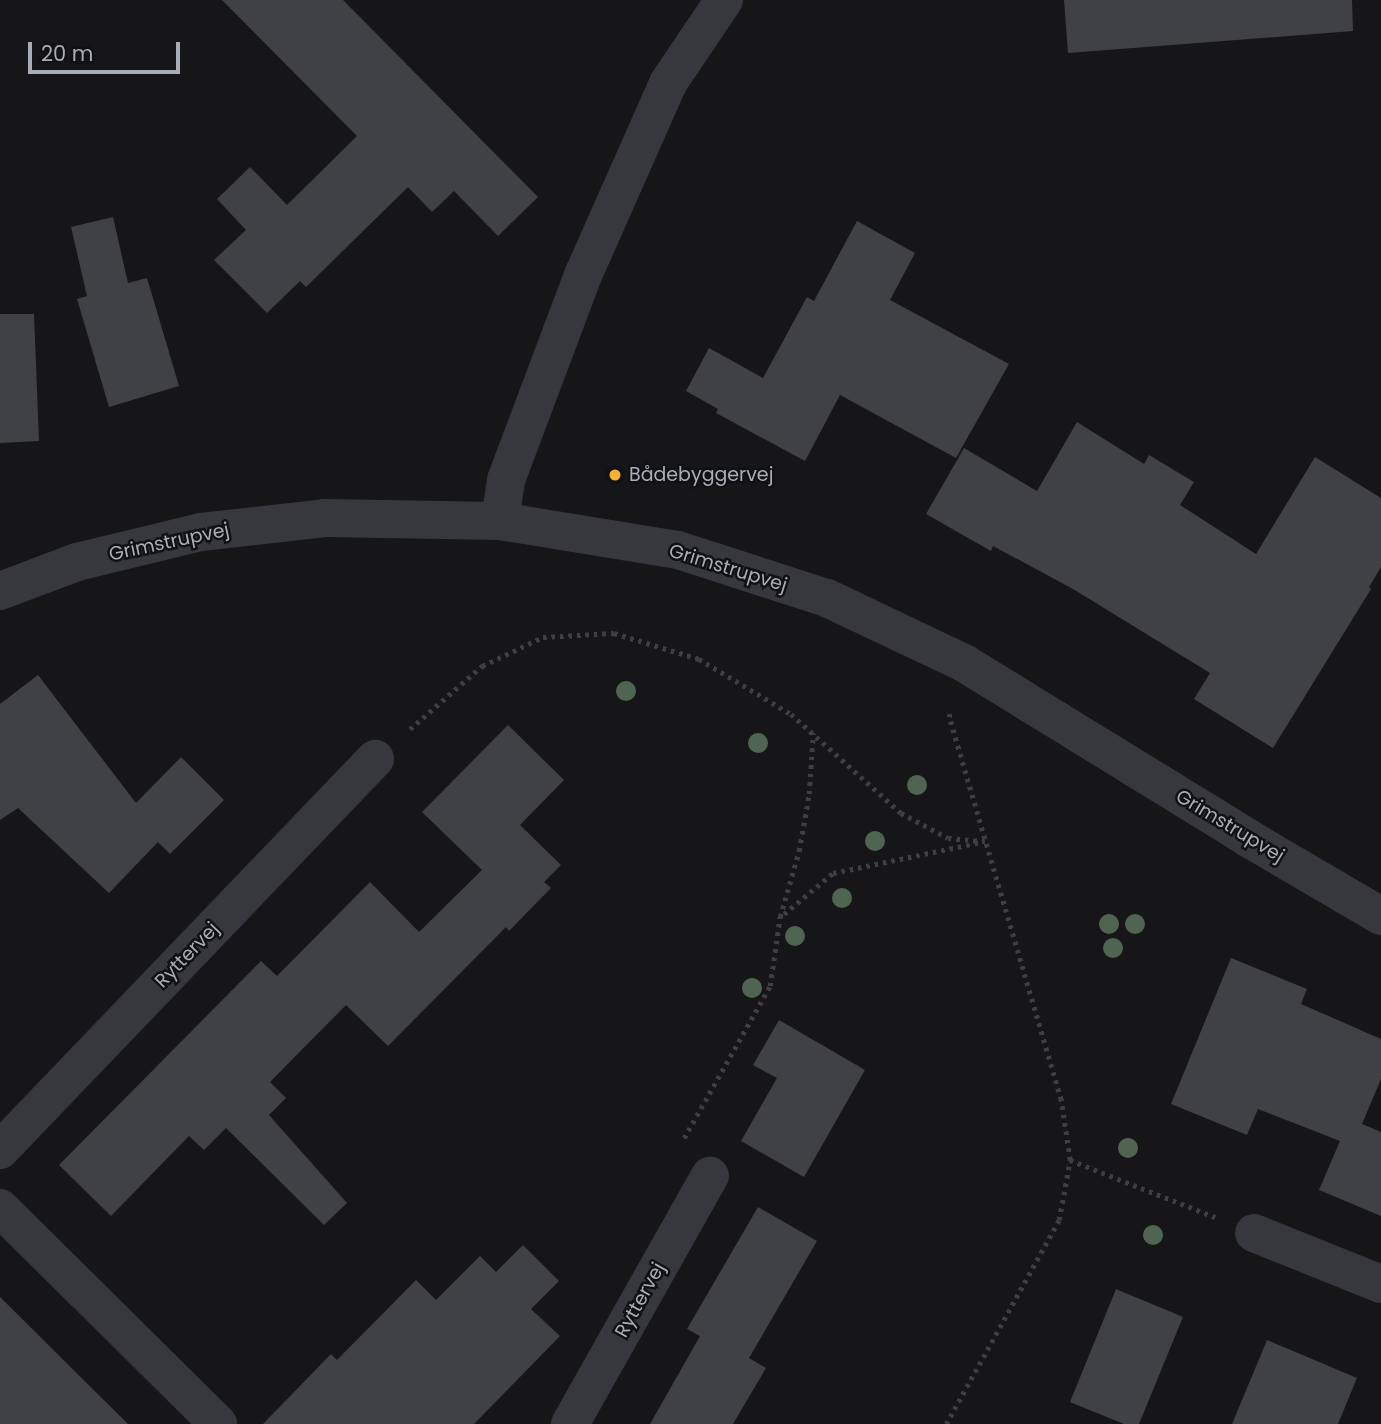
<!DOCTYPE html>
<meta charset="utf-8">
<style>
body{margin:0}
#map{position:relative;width:1381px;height:1424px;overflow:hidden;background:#161618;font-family:Poppins,sans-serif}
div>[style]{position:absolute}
.building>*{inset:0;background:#404145}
.path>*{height:4.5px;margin-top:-2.25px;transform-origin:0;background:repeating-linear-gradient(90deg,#3d3f44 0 3.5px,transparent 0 8.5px)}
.minor>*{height:38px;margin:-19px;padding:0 19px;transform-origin:19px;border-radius:19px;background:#37383d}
.trees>*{width:20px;height:20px;margin:-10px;border-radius:50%;background:#506452}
.dots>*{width:19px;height:19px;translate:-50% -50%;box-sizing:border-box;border:4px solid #111113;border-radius:50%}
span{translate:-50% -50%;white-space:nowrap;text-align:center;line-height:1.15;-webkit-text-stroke:5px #111113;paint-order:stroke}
.poi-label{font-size:19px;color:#a8adb8}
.left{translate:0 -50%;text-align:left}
.street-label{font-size:19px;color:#a8adb8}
.scale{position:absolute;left:28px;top:42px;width:152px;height:32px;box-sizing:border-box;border:4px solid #a8adb8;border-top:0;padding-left:9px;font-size:21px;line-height:24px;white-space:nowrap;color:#a8adb8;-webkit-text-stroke:5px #111113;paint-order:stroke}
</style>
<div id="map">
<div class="building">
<div style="clip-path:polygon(222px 0,343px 0,538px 197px,498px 236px,454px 191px,432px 212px,408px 187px,306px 287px,300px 281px,267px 313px,214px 260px,246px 230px,217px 199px,250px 167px,287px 205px,357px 136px)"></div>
<div style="clip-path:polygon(1064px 0,1352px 0,1353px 31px,1068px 53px)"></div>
<div style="clip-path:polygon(113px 217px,128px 283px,147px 278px,179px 386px,109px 407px,77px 299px,87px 296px,71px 227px)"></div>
<div style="clip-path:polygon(857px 221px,915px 253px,890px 300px,1009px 364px,956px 458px,840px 395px,805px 461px,716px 413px,718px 409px,686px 391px,709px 348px,763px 378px,807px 297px,814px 301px)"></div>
<div style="clip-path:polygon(0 314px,34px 314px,39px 441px,0 443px)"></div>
<div style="clip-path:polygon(1077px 422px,1144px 464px,1149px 455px,1194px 482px,1180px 505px,1256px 554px,1315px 457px,1381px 498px,1381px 567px,1369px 587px,1371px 589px,1273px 748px,1194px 699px,1210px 673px,1073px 589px,993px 546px,991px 551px,926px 514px,964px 448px,1037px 491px)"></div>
<div style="clip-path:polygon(38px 675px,136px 803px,181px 757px,224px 800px,170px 854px,158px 842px,109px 893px,18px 808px,0 820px,0 704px)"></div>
<div style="clip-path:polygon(508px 725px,564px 780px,520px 825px,561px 865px,544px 882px,551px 888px,509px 931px,506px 927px,388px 1046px,346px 1005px,270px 1082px,286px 1098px,269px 1115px,347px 1203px,324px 1225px,226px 1128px,204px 1150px,189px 1136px,111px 1216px,59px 1165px,261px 961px,277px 976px,370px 882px,419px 932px,482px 870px,422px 812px)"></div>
<div style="clip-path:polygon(1231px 958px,1307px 989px,1301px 1004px,1381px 1039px,1381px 1079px,1362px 1124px,1381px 1132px,1381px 1216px,1319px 1190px,1340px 1141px,1258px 1109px,1247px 1135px,1171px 1104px)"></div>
<div style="clip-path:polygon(779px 1020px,865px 1070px,804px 1177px,741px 1141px,777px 1078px,753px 1065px)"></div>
<div style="clip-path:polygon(758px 1207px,817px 1241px,749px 1358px,766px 1368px,733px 1424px,650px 1424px,700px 1336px,687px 1329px)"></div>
<div style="clip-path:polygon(523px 1245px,559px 1281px,531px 1309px,560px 1336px,474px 1424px,263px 1424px,331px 1354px,337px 1360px,416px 1280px,436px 1300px,480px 1256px,496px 1272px)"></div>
<div style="clip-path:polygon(1116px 1289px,1183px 1317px,1139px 1424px,1124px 1424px,1070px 1402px)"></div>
<div style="clip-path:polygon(0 1297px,128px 1424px,0 1424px)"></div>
<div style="clip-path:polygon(1267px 1340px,1357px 1378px,1338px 1424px,1232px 1424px)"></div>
</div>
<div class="path">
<div style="left:410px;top:729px;width:96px;rotate:-41.2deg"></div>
<div style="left:482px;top:666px;width:68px;rotate:-25.4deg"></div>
<div style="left:543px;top:637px;width:71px;rotate:-3.2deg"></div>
<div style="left:614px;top:633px;width:89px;rotate:17deg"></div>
<div style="left:699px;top:659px;width:107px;rotate:30.9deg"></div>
<div style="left:791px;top:714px;width:148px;rotate:42deg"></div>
<div style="left:901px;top:813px;width:53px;rotate:28deg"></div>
<div style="left:948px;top:838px;width:37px;rotate:5deg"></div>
<div style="left:784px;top:914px;width:64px;rotate:-39.9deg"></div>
<div style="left:833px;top:873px;width:151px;rotate:-11.8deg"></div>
<div style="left:684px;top:1138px;width:175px;rotate:-60.5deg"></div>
<div style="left:770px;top:986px;width:70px;rotate:-81.8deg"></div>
<div style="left:780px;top:917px;width:69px;rotate:-73.9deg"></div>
<div style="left:799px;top:851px;width:58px;rotate:-80deg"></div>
<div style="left:809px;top:794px;width:61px;rotate:-86.2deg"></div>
<div style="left:1070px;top:1160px;width:156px;rotate:21.5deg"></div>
<div style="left:946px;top:1424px;width:233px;rotate:-61deg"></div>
<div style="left:1059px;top:1220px;width:61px;rotate:-79.6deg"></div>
<div style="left:1070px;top:1160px;width:61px;rotate:-98.5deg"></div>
<div style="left:1061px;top:1100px;width:399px;rotate:-106.3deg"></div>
<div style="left:949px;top:717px;width:8px;rotate:-76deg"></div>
</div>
<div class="minor">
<div style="left:500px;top:521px;width:41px;rotate:-81.7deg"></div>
<div style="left:506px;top:480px;width:221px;rotate:-69.4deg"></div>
<div style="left:584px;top:273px;width:208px;rotate:-66.1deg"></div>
<div style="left:668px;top:83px;width:100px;rotate:-56deg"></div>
<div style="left:0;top:591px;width:82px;rotate:-20.6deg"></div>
<div style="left:77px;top:562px;width:128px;rotate:-13.6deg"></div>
<div style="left:201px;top:532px;width:125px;rotate:-6.4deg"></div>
<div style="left:325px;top:518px;width:175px;rotate:1deg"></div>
<div style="left:500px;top:521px;width:180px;rotate:9.3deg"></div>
<div style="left:678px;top:550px;width:157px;rotate:17.9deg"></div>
<div style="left:827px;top:598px;width:152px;rotate:25.4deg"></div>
<div style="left:964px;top:663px;width:334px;rotate:31.6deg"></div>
<div style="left:1248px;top:838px;width:154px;rotate:30.4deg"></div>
<div style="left:0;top:1150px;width:542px;rotate:-46.2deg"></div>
<div style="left:0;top:1208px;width:307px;rotate:44.7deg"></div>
<div style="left:1254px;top:1233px;width:137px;rotate:21.9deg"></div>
<div style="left:570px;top:1424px;width:285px;rotate:-60.6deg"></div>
</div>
<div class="trees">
<div style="left:626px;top:691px"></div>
<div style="left:758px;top:743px"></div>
<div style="left:917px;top:785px"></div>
<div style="left:875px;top:841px"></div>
<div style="left:842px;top:898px"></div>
<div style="left:1109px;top:924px"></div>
<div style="left:1135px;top:924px"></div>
<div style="left:795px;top:936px"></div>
<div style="left:1113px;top:948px"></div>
<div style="left:752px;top:988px"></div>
<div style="left:1128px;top:1148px"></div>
<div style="left:1153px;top:1235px"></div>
</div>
<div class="dots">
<div style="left:615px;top:475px;background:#f2b134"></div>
</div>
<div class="poi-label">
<span class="left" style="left:629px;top:475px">Bådebyggervej</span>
</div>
<div class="street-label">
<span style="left:169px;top:542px;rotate:-12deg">Grimstrupvej</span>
<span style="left:728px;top:568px;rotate:17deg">Grimstrupvej</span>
<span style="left:1230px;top:826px;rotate:31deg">Grimstrupvej</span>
<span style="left:187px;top:955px;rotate:-46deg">Ryttervej</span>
<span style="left:640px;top:1300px;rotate:-61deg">Ryttervej</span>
</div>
<div class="scale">20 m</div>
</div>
